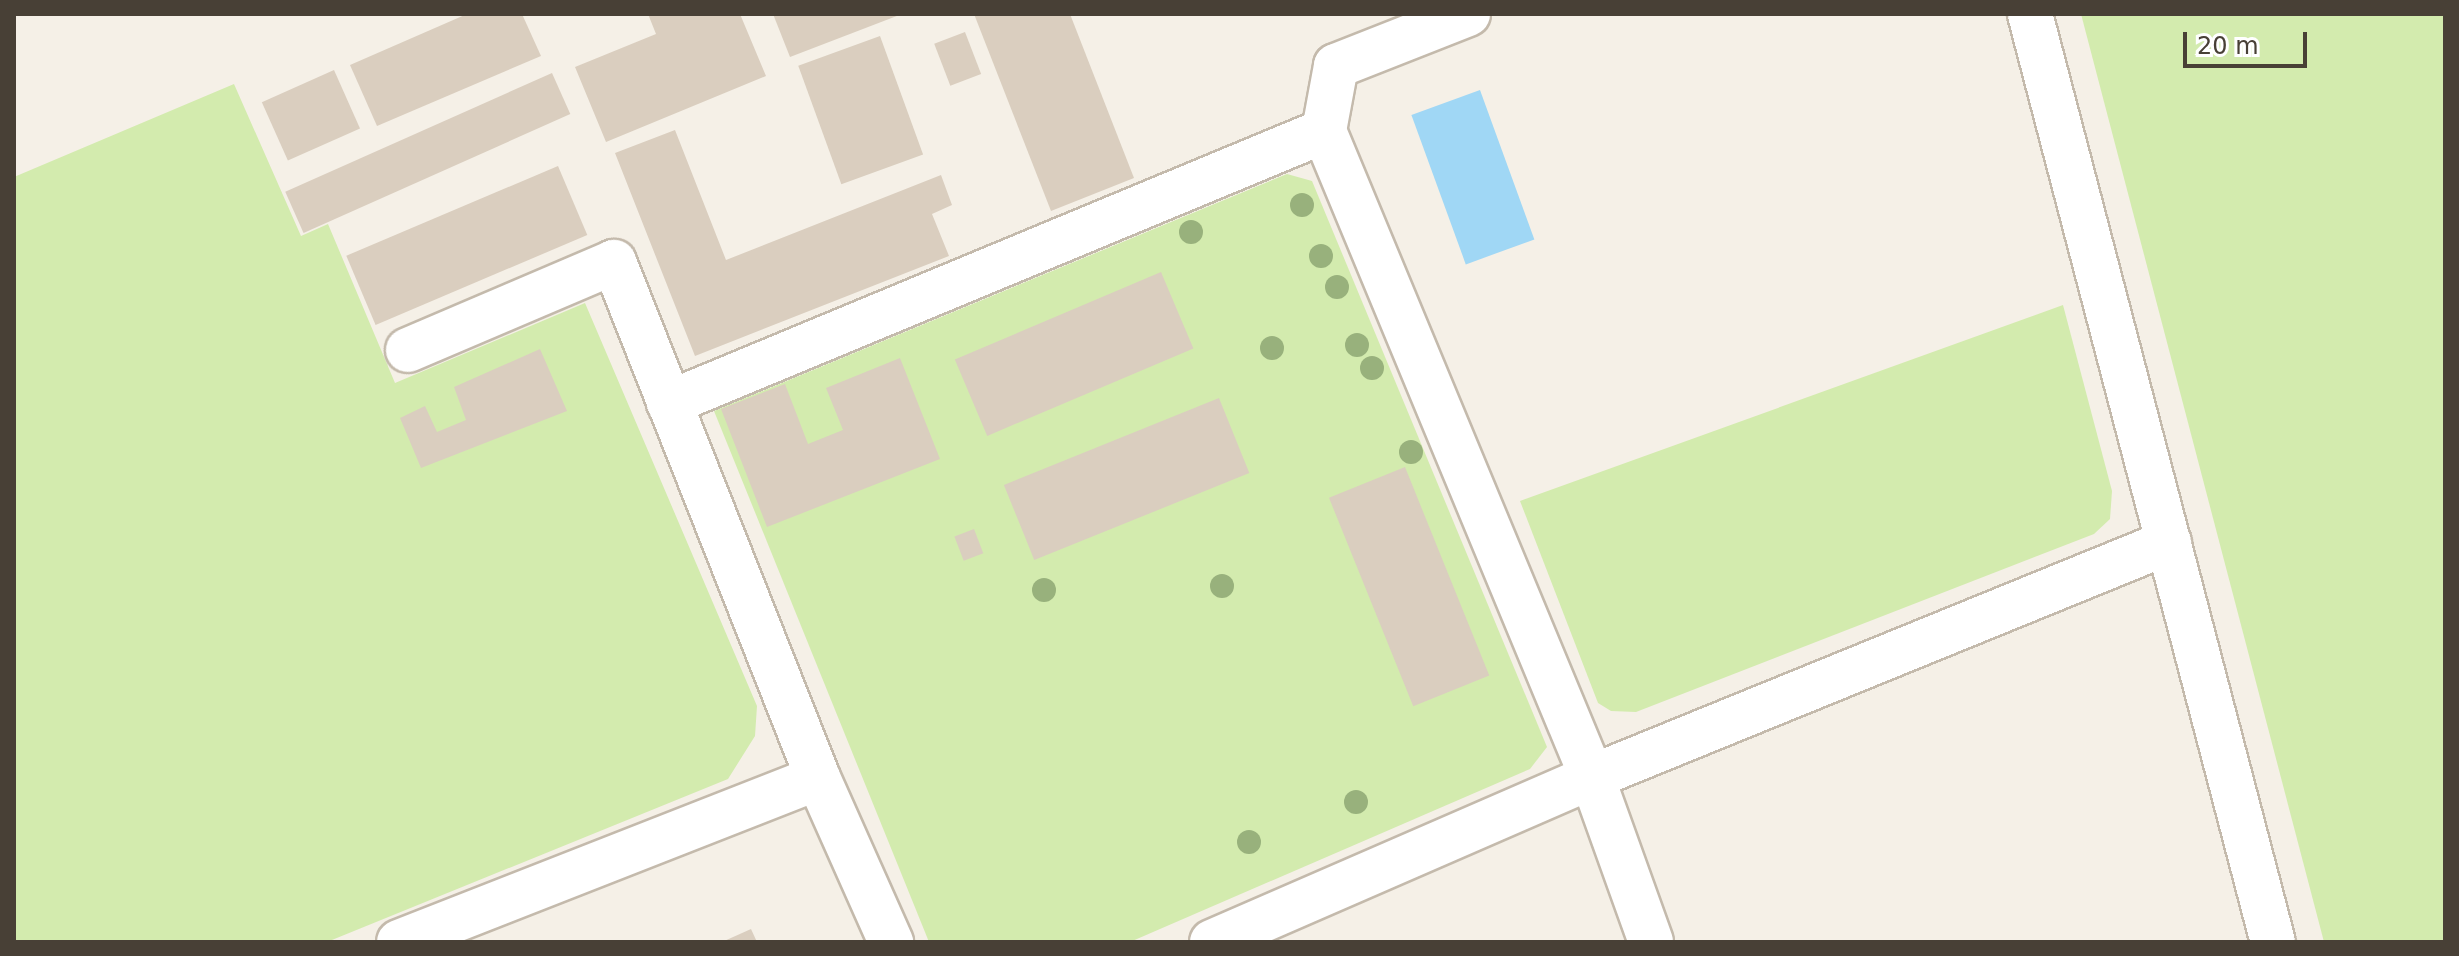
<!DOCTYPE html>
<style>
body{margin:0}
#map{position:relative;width:2459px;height:956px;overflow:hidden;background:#f5f0e7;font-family:"DejaVu Sans",sans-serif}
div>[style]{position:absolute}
.green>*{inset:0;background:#d3ebae}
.water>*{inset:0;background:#a0d7f5;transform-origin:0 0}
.building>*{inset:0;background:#dacebf;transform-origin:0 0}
.roads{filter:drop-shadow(2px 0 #c4baac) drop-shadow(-2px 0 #c4baac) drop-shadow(0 2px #c4baac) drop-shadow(0 -2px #c4baac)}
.minor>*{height:44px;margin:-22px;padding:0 22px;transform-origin:22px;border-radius:22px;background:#fff}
.trees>*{width:24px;height:24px;margin:-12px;border-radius:50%;background:#98b17c}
span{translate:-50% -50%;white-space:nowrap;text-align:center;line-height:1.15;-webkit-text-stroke:6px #fff;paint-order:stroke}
.frame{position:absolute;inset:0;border:16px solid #484036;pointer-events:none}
.scale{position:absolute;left:2183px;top:32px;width:124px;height:36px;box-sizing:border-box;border:4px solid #484036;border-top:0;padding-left:10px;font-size:24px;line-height:28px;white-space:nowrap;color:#484036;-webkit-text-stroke:6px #fff;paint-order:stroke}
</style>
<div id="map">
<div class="green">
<div style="clip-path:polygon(2081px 14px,2445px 14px,2445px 942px,2324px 942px)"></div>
<div style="clip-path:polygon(234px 84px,301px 236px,328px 224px,395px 383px,585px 303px,757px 706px,755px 736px,728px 779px,327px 942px,14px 942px,14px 177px)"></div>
<div style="clip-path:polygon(1287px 174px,1312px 181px,1547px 747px,1530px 769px,1130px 942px,929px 942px,714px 411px)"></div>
<div style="clip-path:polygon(2063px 305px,2112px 491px,2110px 519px,2094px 534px,1636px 712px,1611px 711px,1598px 703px,1520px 501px)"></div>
</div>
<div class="water">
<div style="left:1480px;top:90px;width:159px;height:73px;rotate:70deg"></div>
</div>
<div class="building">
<div style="clip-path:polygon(467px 14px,522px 14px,541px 56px,377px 126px,350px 65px)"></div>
<div style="clip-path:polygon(648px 14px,740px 14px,766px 76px,606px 142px,575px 67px,656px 34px)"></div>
<div style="clip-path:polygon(773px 14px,902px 14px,790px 57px)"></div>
<div style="clip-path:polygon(974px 14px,1070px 14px,1134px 178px,1051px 211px)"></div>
<div style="left:965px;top:32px;width:45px;height:33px;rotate:69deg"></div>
<div style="left:880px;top:36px;width:126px;height:87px;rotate:70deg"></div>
<div style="left:334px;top:70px;width:64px;height:79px;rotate:66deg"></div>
<div style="left:552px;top:73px;width:45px;height:292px;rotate:66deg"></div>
<div style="clip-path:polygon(675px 130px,726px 260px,941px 175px,952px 205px,932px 214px,949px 256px,695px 356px,615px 153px)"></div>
<div style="left:558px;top:166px;width:75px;height:230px;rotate:67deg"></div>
<div style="left:1161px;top:272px;width:83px;height:224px;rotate:67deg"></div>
<div style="clip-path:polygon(540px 349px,567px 411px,421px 468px,400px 418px,425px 406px,437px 432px,466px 420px,454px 387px)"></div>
<div style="clip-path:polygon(900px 358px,940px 459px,767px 527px,721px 409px,785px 384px,808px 444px,843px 430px,826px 388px)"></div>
<div style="left:1219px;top:398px;width:81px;height:232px;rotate:68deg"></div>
<div style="left:1405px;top:467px;width:225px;height:82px;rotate:68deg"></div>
<div style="left:974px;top:529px;width:26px;height:21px;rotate:69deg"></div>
<div style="clip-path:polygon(751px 929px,757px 942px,722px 942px)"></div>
</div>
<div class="roads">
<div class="minor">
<div style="left:1468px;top:14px;width:142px;rotate:158.5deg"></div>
<div style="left:1336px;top:66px;width:66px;rotate:100.5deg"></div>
<div style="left:1324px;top:131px;width:699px;rotate:67.47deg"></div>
<div style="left:1592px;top:777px;width:175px;rotate:70.3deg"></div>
<div style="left:2030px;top:14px;width:959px;rotate:75.33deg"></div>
<div style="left:408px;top:350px;width:224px;rotate:-23.1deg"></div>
<div style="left:614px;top:262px;width:555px;rotate:68.43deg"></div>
<div style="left:669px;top:403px;width:709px;rotate:-22.55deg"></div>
<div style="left:399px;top:942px;width:450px;rotate:-21.4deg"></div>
<div style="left:818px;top:778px;width:180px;rotate:66deg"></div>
<div style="left:1212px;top:942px;width:414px;rotate:-23.5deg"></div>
<div style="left:1592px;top:777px;width:623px;rotate:-22.16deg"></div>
</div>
</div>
<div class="trees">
<div style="left:1302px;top:205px"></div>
<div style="left:1191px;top:232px"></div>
<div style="left:1321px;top:256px"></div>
<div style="left:1337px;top:287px"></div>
<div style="left:1357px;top:345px"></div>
<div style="left:1272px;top:348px"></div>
<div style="left:1372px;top:368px"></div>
<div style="left:1411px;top:452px"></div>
<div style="left:1222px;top:586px"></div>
<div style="left:1044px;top:590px"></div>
<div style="left:1356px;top:802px"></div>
<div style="left:1249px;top:842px"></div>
</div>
<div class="frame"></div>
<div class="scale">20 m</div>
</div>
